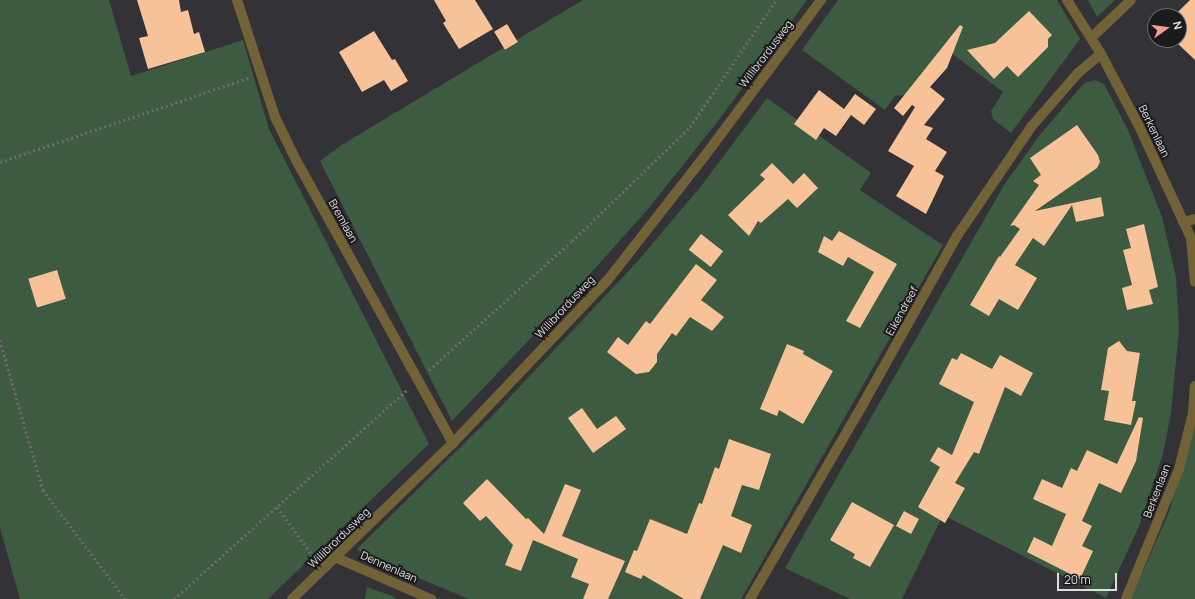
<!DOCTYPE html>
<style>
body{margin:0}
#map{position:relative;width:1195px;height:599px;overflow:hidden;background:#333237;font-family:Manrope,sans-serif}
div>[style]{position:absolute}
.green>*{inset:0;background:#3c5b41}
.building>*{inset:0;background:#f7c298;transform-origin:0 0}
.path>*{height:2.5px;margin-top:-1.25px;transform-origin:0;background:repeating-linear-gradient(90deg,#6b6a6e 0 2px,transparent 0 5px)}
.minor>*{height:10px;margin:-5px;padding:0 5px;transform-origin:5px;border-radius:5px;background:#726237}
span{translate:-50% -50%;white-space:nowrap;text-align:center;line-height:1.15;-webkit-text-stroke:4px #1b1a1d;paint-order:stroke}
.street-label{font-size:11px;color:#dfdee2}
.north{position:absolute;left:1147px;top:8px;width:40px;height:40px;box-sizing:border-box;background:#1b1a1d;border:1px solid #69686c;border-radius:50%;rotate:76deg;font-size:11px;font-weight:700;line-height:16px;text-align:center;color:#dfdee2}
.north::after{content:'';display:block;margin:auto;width:14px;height:18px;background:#f59c93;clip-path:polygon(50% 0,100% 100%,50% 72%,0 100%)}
.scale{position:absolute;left:1057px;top:573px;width:60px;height:18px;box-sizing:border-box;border:2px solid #dfdee2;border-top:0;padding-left:5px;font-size:12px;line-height:14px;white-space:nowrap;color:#dfdee2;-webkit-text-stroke:3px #1b1a1d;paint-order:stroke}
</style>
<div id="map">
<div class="green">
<div style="clip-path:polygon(0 0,109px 0,131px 76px,243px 40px,269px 129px,429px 444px,268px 599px,20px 599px,0 528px)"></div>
<div style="clip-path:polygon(583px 0,807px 0,718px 121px,648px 209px,564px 303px,452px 421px,320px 161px,340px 146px)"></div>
<div style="clip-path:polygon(838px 0,1057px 0,1080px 39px,1011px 133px,993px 119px,991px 111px,1003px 92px,946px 49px,912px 94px,895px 96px,885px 110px,802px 50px)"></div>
<div style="clip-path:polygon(1088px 0,1115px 0,1097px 17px)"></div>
<div style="clip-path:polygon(1095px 80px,1104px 84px,1128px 130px,1162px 217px,1176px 277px,1179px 329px,1171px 413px,1163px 454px,1139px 526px,1106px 598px,943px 515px,902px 599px,850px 599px,785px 568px,1004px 185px,1039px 136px,1079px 89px,1085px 83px)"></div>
<div style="clip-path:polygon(767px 98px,871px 173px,860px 190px,943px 245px,741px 599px,469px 599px,363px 555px,357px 549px,494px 414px,637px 262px,702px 185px)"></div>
<div style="clip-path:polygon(1195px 418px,1195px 599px,1131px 599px,1169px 512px)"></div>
<div style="clip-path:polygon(367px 587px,395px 597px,395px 599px,365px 599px)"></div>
</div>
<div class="building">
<div style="clip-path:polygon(137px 0,179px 0,181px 12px,188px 10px,194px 34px,199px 32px,205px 52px,148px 69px,139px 38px,148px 36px)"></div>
<div style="clip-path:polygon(434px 0,475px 0,493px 29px,459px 49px,443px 23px,446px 21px)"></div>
<div style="clip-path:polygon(1190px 0,1195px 0,1195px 60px,1174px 40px,1179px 40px,1179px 16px,1174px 16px)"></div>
<div style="clip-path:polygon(1029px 11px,1052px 35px,1048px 39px,1048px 47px,1018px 77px,1007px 66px,994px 79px,967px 50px,995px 43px)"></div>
<div style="left:507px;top:24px;width:21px;height:15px;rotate:59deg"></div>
<div style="clip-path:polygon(960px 25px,963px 27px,947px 68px,930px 87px,945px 99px,924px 125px,933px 128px,926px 139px,947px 152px,935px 171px,944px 176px,926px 214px,896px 196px,914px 166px,888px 151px,915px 107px,912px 105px,903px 116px,894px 108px)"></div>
<div style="clip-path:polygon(374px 31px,392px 60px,395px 59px,408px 81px,391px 91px,384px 80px,362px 92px,339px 52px)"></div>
<div style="clip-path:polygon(819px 90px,844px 109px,855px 94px,876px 109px,864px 125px,851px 115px,836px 136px,824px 128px,816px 140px,794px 124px)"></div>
<div style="clip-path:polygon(1077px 125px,1098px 155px,1100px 162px,1097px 168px,1035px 211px,1101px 197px,1104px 216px,1076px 222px,1072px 205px,1044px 246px,1033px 238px,1015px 265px,1037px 278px,1018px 310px,999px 299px,989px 316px,970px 305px,999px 256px,1000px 257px,1020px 229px,1014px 225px,1010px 226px,1039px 185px,1033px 181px,1041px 175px,1030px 158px)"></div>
<div style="clip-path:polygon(772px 163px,793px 184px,804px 173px,818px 188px,797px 208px,788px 199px,761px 223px,758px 221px,749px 236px,728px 215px,765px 179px,760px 175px)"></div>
<div style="clip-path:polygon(1144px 224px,1158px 287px,1149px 290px,1153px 304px,1127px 310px,1122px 288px,1132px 285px,1123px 250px,1131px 248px,1126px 229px)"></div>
<div style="clip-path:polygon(839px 231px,897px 264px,860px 328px,846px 321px,874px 272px,848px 257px,843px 266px,818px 252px,824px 236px,832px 241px)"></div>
<div style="left:701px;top:234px;width:28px;height:20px;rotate:38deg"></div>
<div style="clip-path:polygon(696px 264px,717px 280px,701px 300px,724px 317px,712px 331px,690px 317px,676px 336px,672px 333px,657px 354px,657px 362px,649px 372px,636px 374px,607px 352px,618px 337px,628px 345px,646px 321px,650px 324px)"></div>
<div style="left:57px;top:270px;width:30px;height:30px;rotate:73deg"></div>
<div style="clip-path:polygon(1119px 341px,1127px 351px,1140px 353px,1132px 401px,1136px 401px,1131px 425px,1104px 420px,1109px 391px,1101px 390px,1108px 348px)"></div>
<div style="clip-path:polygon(787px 344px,804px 351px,803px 354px,833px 371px,803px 424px,779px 410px,777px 416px,760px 409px)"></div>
<div style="clip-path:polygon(961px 353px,992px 369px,1000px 355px,1033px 373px,1021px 396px,1005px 387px,979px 454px,974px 452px,955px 483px,965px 488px,945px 523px,918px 507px,940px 467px,930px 461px,938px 447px,952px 455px,974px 402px,939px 384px,952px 358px,957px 360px)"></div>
<div style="clip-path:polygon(582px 408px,597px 429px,616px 416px,626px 429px,593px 453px,568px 418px)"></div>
<div style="clip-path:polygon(1139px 417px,1143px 418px,1136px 461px,1121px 493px,1099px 483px,1082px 521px,1092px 526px,1082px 546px,1093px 551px,1080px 579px,1027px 552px,1034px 537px,1052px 546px,1066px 514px,1033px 499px,1042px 479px,1062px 488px,1071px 468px,1077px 471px,1087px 450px,1117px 464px)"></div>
<div style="clip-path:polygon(729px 439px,771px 454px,759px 490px,742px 485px,731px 516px,752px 525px,741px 553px,723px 545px,700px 599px,684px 599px,643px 575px,641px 579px,625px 572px,634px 550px,637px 551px,650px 519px,687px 534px,699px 503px,702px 504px,715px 467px,719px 469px)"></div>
<div style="clip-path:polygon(487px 479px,526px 519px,528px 518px,544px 534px,565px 484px,581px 490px,562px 536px,625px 561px,608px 599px,583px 599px,589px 584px,571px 577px,578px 559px,533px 540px,521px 571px,505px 565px,513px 545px,486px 516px,480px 521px,463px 503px)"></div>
<div style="clip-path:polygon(852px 502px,894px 525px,870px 567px,853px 558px,855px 554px,830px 540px)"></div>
<div style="left:904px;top:511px;width:17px;height:17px;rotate:28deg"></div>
</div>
<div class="path">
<div style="left:0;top:162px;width:262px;rotate:-18.7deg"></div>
<div style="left:0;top:340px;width:156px;rotate:74deg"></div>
<div style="left:43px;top:490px;width:136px;rotate:53deg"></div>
<div style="left:429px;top:370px;width:193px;rotate:-42.1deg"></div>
<div style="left:572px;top:241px;width:164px;rotate:-44deg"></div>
<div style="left:690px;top:127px;width:153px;rotate:-55.9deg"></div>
<div style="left:277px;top:507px;width:62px;rotate:53.5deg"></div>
<div style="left:174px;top:599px;width:313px;rotate:-41.9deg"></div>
</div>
<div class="minor">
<div style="left:237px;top:0;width:123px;rotate:72deg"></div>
<div style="left:275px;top:117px;width:48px;rotate:64deg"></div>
<div style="left:296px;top:160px;width:324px;rotate:61deg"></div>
<div style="left:1067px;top:0;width:64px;rotate:57.8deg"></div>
<div style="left:1101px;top:54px;width:81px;rotate:62.2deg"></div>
<div style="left:1139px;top:126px;width:123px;rotate:65.1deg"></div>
<div style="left:1191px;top:238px;width:44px;rotate:84.8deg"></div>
<div style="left:1091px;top:38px;width:55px;rotate:-43.5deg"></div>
<div style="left:1183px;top:222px;width:12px;rotate:-14deg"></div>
<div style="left:337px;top:558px;width:103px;rotate:23.6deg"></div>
<div style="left:292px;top:599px;width:224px;rotate:-44.1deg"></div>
<div style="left:453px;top:443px;width:224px;rotate:-46.5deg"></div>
<div style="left:607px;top:281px;width:157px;rotate:-52deg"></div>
<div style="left:704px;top:157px;width:196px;rotate:-53.3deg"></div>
<div style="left:750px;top:599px;width:215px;rotate:-59.9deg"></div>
<div style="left:858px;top:413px;width:203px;rotate:-60.8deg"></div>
<div style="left:957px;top:236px;width:132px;rotate:-55.8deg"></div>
<div style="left:1031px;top:127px;width:72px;rotate:-49deg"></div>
<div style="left:1078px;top:73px;width:30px;rotate:-40deg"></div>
<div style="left:1126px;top:599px;width:140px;rotate:-67.8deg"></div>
<div style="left:1179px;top:469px;width:58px;rotate:-76deg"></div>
<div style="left:1193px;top:413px;width:27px;rotate:-86deg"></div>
</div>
<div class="street-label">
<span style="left:766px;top:54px;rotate:-53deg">Willibrordusweg</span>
<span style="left:1154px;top:131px;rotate:64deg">Berkenlaan</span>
<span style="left:343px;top:221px;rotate:61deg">Bremlaan</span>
<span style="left:565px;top:307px;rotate:-47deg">Willibrordusweg</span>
<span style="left:902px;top:311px;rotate:-61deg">Eikendreef</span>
<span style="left:1157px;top:491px;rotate:-69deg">Berkenlaan</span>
<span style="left:339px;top:538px;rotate:-44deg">Willibrordusweg</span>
<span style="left:389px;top:567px;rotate:24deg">Dennenlaan</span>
</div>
<div class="north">N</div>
<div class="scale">20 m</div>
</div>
